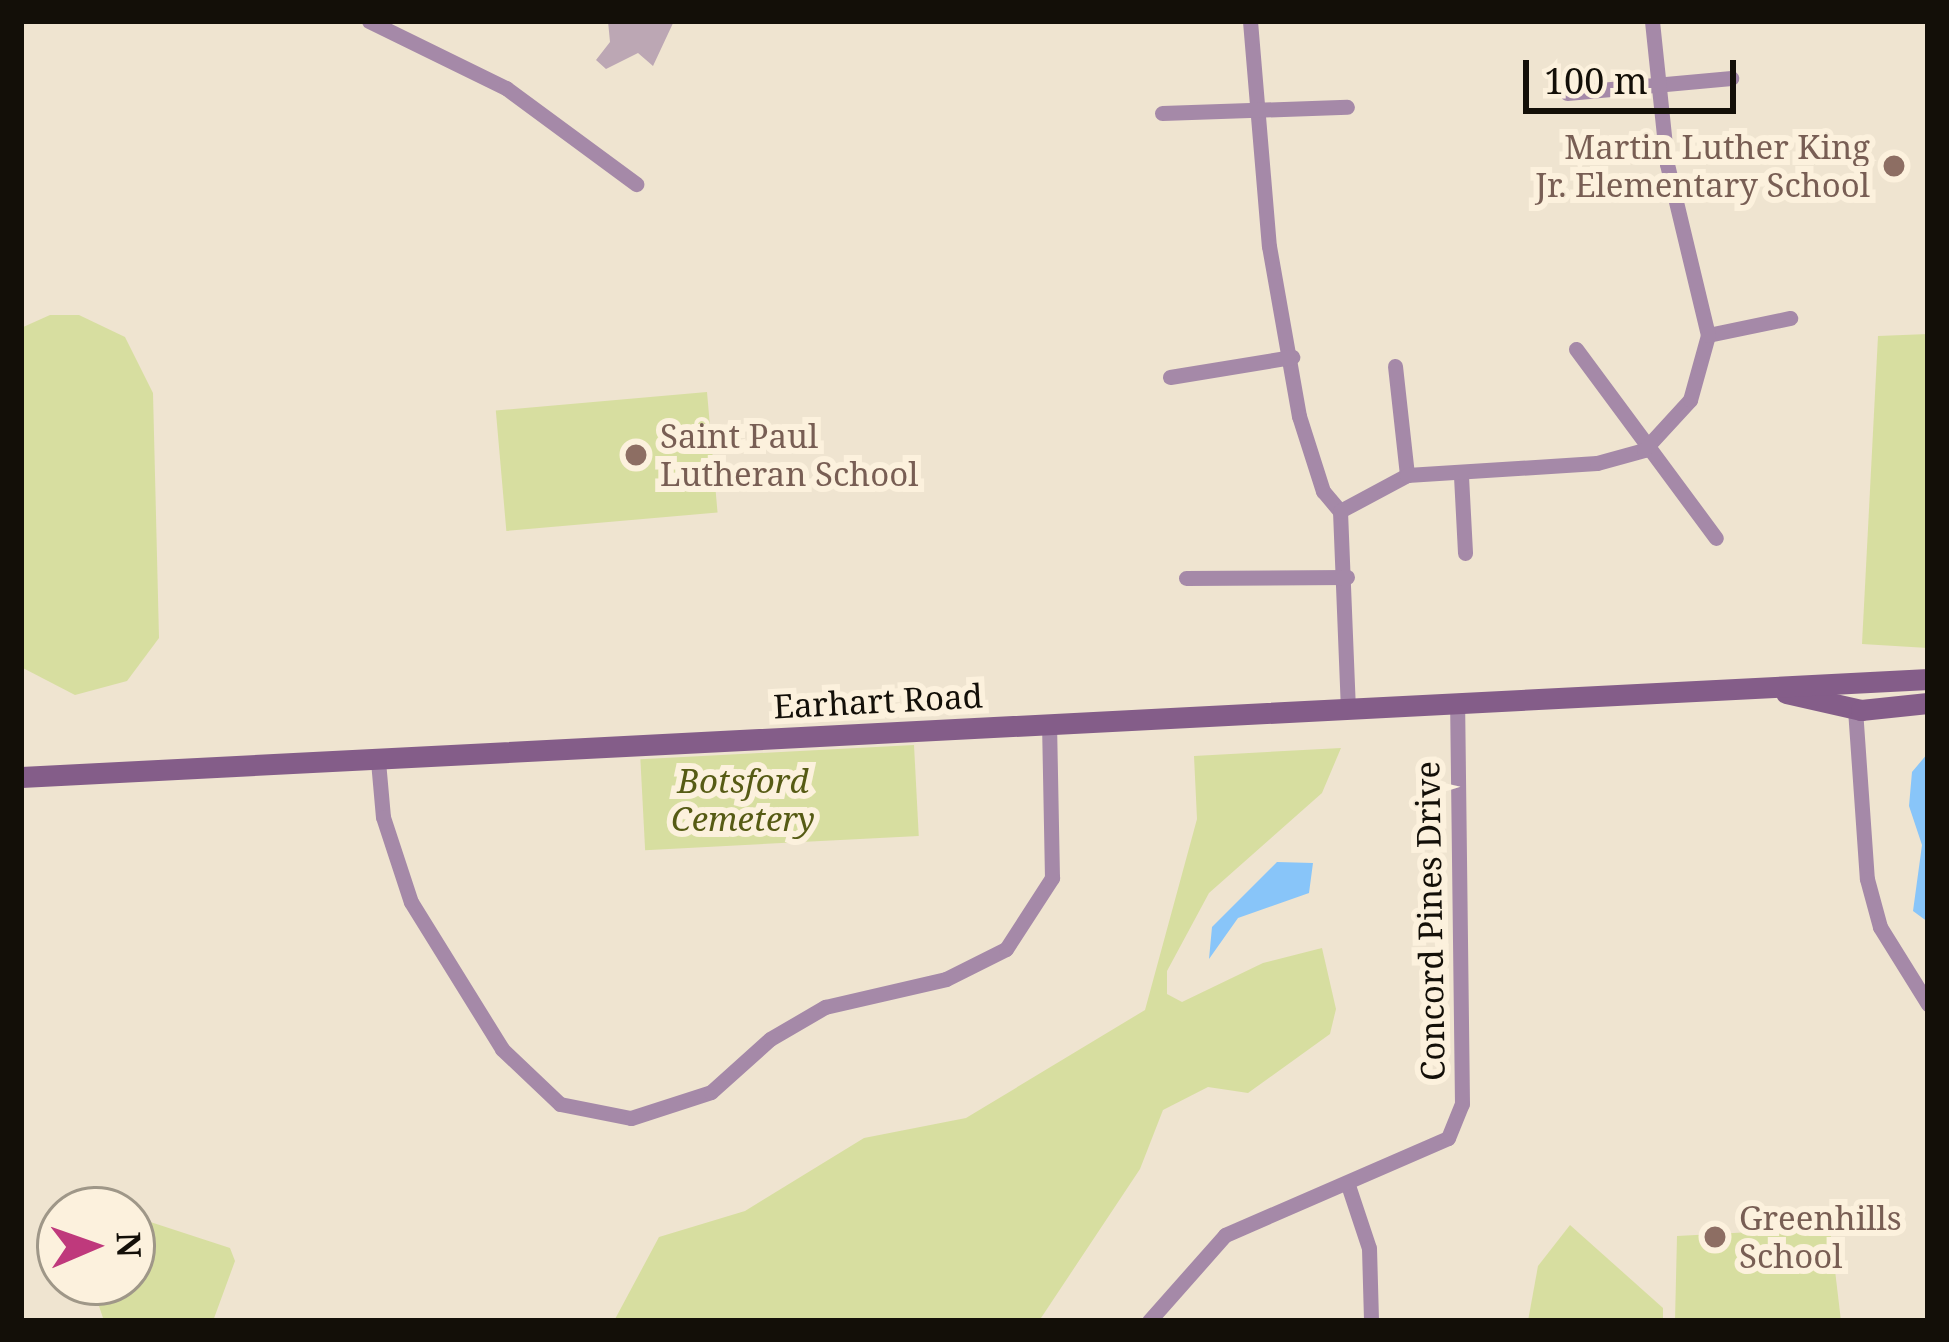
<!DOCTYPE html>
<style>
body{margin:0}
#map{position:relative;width:1949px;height:1342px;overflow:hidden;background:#efe4d0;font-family:"Noto Serif",serif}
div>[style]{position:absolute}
.green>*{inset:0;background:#d7dea0;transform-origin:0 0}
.water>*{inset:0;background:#88c5f9}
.building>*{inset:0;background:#bca7b4}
.street>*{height:15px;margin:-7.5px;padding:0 7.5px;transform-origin:7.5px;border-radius:7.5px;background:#a589a8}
.secondary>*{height:21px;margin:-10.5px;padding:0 10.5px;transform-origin:10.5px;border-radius:10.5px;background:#845d89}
.dots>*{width:33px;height:33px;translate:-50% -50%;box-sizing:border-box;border:6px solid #fcf1dd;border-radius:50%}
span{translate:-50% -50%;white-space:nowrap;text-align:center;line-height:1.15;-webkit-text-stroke:12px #fcf1dd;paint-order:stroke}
.education-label{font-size:33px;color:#785e54}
.right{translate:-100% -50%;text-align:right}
.left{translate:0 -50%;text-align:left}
.street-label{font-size:33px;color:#130f08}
.park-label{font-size:33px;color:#565b14;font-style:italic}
.frame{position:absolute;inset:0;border:24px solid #130f08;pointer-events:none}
.north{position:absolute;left:36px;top:1186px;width:120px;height:120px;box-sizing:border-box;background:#fcf1dd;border:3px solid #9f9788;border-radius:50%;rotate:88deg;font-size:33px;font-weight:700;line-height:48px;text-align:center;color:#130f08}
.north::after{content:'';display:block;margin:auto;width:42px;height:54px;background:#bf397c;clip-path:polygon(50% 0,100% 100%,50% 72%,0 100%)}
.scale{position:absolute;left:1523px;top:60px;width:213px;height:54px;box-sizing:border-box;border:6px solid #130f08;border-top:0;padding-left:15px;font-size:36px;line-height:42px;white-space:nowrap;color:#130f08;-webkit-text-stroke:9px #fcf1dd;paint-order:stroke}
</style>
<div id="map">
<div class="green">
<div style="clip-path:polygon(50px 315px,79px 315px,125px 337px,153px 393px,159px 638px,127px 681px,75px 695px,21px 667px,21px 328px)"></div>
<div style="clip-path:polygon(1928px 334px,1928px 648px,1862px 644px,1878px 336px)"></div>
<div style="left:707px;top:392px;width:121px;height:212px;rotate:85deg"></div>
<div style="left:914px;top:745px;width:91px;height:274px;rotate:87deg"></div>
<div style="clip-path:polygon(1341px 748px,1322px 793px,1209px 893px,1167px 971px,1167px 994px,1182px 1002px,1263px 963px,1322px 948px,1336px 1009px,1330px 1034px,1248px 1093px,1208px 1087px,1163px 1110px,1140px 1169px,1039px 1321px,614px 1321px,659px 1237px,745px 1211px,864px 1138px,966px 1118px,1145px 1010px,1197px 819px,1194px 756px)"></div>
<div style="clip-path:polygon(132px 1216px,230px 1248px,235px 1261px,213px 1321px,104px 1321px,91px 1282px,132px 1282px)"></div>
<div style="clip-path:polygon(1570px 1225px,1663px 1308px,1663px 1321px,1528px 1321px,1538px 1266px)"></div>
<div style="clip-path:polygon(1830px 1228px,1841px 1321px,1675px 1321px,1677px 1236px)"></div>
</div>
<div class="water">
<div style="clip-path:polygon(1928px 753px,1928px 922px,1913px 911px,1922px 845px,1909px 806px,1912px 772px)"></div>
<div style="clip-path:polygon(1277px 862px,1313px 863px,1309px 893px,1238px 918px,1209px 959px,1212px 927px)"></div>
</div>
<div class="building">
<div style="clip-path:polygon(608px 21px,674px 21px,653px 66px,638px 53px,606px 69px,596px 60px,610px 42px)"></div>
</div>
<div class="street">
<div style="left:369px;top:21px;width:153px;rotate:26.1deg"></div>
<div style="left:506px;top:88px;width:162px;rotate:36.4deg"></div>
<div style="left:1250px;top:21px;width:226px;rotate:85.2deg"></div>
<div style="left:1269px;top:246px;width:173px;rotate:80deg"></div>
<div style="left:1299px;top:416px;width:79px;rotate:72.3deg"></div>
<div style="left:1323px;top:491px;width:26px;rotate:50deg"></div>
<div style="left:1340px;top:511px;width:196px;rotate:87.7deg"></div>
<div style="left:1567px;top:93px;width:165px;rotate:-5.2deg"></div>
<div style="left:1162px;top:113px;width:185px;rotate:-1.9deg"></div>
<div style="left:1708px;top:335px;width:84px;rotate:-11.7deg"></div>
<div style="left:1576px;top:349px;width:235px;rotate:53.5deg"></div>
<div style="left:1395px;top:366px;width:110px;rotate:83.7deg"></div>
<div style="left:1170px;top:377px;width:124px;rotate:-9.3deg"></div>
<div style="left:1461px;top:476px;width:77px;rotate:87deg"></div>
<div style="left:1340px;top:511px;width:76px;rotate:-28.2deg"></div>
<div style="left:1407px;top:475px;width:190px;rotate:-3.6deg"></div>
<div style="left:1597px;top:463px;width:49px;rotate:-15.5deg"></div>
<div style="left:1644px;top:450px;width:68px;rotate:-47.4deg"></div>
<div style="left:1690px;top:400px;width:67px;rotate:-74.5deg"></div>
<div style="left:1708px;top:335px;width:176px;rotate:-103.5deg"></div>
<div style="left:1667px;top:164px;width:144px;rotate:-96deg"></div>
<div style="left:1186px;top:578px;width:161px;rotate:-0.4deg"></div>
<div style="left:1855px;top:709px;width:170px;rotate:86deg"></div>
<div style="left:1867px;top:879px;width:50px;rotate:74.8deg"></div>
<div style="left:1880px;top:927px;width:91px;rotate:58.1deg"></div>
<div style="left:378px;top:761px;width:56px;rotate:84.9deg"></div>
<div style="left:383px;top:817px;width:89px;rotate:71.8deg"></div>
<div style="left:411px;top:902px;width:173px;rotate:58.2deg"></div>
<div style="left:502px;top:1049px;width:80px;rotate:43.5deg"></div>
<div style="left:560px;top:1104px;width:72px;rotate:11.2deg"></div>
<div style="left:631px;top:1118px;width:84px;rotate:-18deg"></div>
<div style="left:711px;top:1092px;width:79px;rotate:-41.9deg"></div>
<div style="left:770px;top:1039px;width:64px;rotate:-30.2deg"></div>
<div style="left:825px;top:1007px;width:124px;rotate:-13deg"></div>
<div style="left:946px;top:979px;width:67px;rotate:-26.6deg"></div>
<div style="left:1006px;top:949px;width:85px;rotate:-57.1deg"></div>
<div style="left:1052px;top:878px;width:154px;rotate:-91.1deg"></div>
<div style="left:1348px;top:1185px;width:66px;rotate:71.6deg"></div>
<div style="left:1369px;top:1248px;width:73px;rotate:88.4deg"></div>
<div style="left:1149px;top:1321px;width:115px;rotate:-48.5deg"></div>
<div style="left:1225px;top:1235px;width:243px;rotate:-23.5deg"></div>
<div style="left:1448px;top:1138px;width:37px;rotate:-68deg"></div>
<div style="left:1462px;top:1104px;width:403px;rotate:-90.7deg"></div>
</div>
<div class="secondary">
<div style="left:1786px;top:693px;width:77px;rotate:12.8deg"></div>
<div style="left:1861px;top:710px;width:67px;rotate:-6deg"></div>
<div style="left:21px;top:777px;width:1910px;rotate:-2.94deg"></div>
</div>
<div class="dots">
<div style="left:1894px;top:166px;background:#8d6e63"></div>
<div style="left:636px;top:455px;background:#8d6e63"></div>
<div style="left:1715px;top:1237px;background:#8d6e63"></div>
</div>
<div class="education-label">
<span class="right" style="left:1870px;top:166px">Martin Luther King<br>Jr. Elementary School</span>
<span class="left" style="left:660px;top:455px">Saint Paul<br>Lutheran School</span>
<span class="left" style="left:1739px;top:1237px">Greenhills<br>School</span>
</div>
<div class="street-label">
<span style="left:878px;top:701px;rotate:-3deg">Earhart Road</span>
<span style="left:1430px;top:921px;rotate:-91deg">Concord Pines Drive</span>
</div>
<div class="park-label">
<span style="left:743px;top:800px">Botsford<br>Cemetery</span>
</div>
<div class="frame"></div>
<div class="north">N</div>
<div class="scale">100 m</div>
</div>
